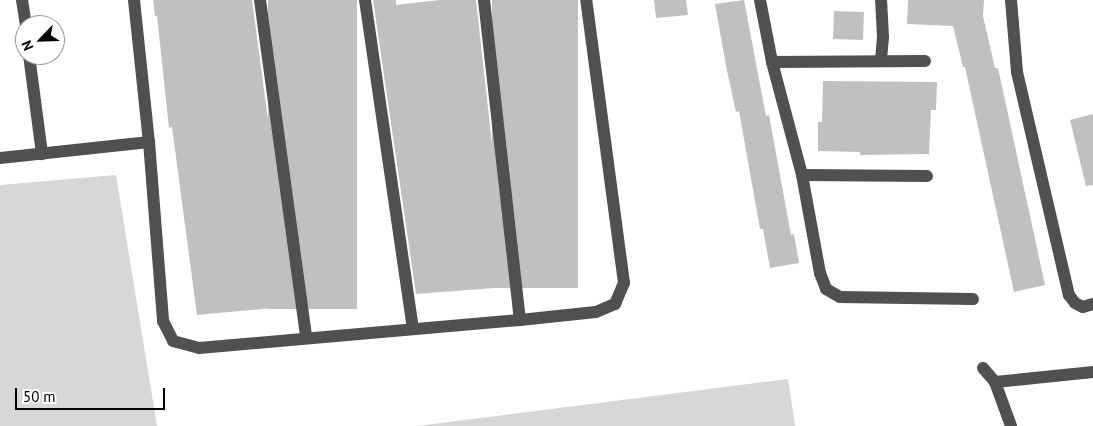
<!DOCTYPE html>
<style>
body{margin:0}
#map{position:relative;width:1093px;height:426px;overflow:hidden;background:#fff;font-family:"PT Sans",sans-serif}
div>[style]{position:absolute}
.green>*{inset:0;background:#d7d7d7}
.building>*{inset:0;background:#c0c0c0;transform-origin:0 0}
.minor>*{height:12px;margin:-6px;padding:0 6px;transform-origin:6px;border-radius:6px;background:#505050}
span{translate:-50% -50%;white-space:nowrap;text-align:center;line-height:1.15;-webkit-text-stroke:4.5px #fff;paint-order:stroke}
.north{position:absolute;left:15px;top:15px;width:50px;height:50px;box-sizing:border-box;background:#fff;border:1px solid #999;border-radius:50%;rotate:246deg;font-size:14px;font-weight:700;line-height:20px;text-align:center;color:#000}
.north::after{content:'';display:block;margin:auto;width:18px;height:22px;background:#000;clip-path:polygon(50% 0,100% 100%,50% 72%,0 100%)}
.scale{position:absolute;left:15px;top:388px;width:150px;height:22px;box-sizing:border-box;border:2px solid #000;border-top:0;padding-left:6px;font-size:15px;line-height:18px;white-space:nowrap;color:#000;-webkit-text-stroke:4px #fff;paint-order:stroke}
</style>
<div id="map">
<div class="green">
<div style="clip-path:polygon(116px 175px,157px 426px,0 426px,0 185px)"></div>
<div style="clip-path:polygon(788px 379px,795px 426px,417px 426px)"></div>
</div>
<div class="building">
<div style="clip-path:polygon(153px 0,252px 0,293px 306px,197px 315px,172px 127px,169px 128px,157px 16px,155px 16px)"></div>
<div style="left:268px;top:0;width:89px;height:309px"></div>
<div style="clip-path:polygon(373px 0,396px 0,396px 5px,439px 0,476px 0,508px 287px,416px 294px)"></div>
<div style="left:492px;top:0;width:86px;height:288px"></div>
<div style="clip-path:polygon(654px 0,686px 0,688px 15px,656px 18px)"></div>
<div style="clip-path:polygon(744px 0,766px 116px,769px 115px,791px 235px,794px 234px,799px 263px,770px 268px,763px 229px,760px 229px,739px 111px,736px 112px,727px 71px,715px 4px)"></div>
<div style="clip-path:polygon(908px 0,984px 0,983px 16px,995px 68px,998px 68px,1045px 285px,1014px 292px,965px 67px,963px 67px,953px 26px,907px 24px)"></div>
<div style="left:834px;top:11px;width:30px;height:28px;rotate:2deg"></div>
<div style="clip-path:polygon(823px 81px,937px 82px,936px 110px,931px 110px,929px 154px,860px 155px,860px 152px,818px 151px,818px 122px,822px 122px)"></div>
<div style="clip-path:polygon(1093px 114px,1093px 185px,1086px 186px,1070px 120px)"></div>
</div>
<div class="minor">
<div style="left:22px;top:0;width:25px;rotate:81deg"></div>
<div style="left:134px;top:0;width:143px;rotate:84deg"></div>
<div style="left:149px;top:142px;width:180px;rotate:85.5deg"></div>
<div style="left:163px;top:321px;width:22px;rotate:63deg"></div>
<div style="left:173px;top:341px;width:27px;rotate:15deg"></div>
<div style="left:199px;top:348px;width:322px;rotate:-5deg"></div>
<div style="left:520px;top:320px;width:76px;rotate:-6deg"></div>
<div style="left:596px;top:312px;width:21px;rotate:-23deg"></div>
<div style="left:615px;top:304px;width:23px;rotate:-67deg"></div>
<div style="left:624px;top:283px;width:286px;rotate:-97.6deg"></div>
<div style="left:260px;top:0;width:341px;rotate:82.2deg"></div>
<div style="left:365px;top:0;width:332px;rotate:81.7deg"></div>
<div style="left:484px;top:0;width:322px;rotate:83.6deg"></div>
<div style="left:760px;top:0;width:63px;rotate:79deg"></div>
<div style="left:772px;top:62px;width:117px;rotate:75.1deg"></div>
<div style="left:802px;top:175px;width:100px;rotate:79.6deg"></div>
<div style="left:820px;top:273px;width:17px;rotate:69deg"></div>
<div style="left:826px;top:289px;width:16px;rotate:30deg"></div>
<div style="left:840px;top:297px;width:133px;rotate:0.9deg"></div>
<div style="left:1011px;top:0;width:72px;rotate:85.2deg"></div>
<div style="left:1017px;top:72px;width:229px;rotate:76.9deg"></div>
<div style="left:1069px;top:295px;width:10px;rotate:53deg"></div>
<div style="left:1075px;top:303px;width:9px;rotate:27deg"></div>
<div style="left:1083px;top:307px;width:10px;rotate:-17deg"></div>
<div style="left:29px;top:55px;width:100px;rotate:82.5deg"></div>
<div style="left:881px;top:60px;width:23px;rotate:-85deg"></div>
<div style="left:883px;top:37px;width:37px;rotate:-93deg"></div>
<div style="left:772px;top:62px;width:153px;rotate:-0.4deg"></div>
<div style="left:0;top:158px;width:150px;rotate:-6.1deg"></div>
<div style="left:802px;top:175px;width:125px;rotate:0.5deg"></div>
<div style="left:983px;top:368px;width:18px;rotate:49deg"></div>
<div style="left:995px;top:382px;width:47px;rotate:70deg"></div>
<div style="left:995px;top:382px;width:99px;rotate:-5.8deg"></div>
</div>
<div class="north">N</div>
<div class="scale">50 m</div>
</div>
